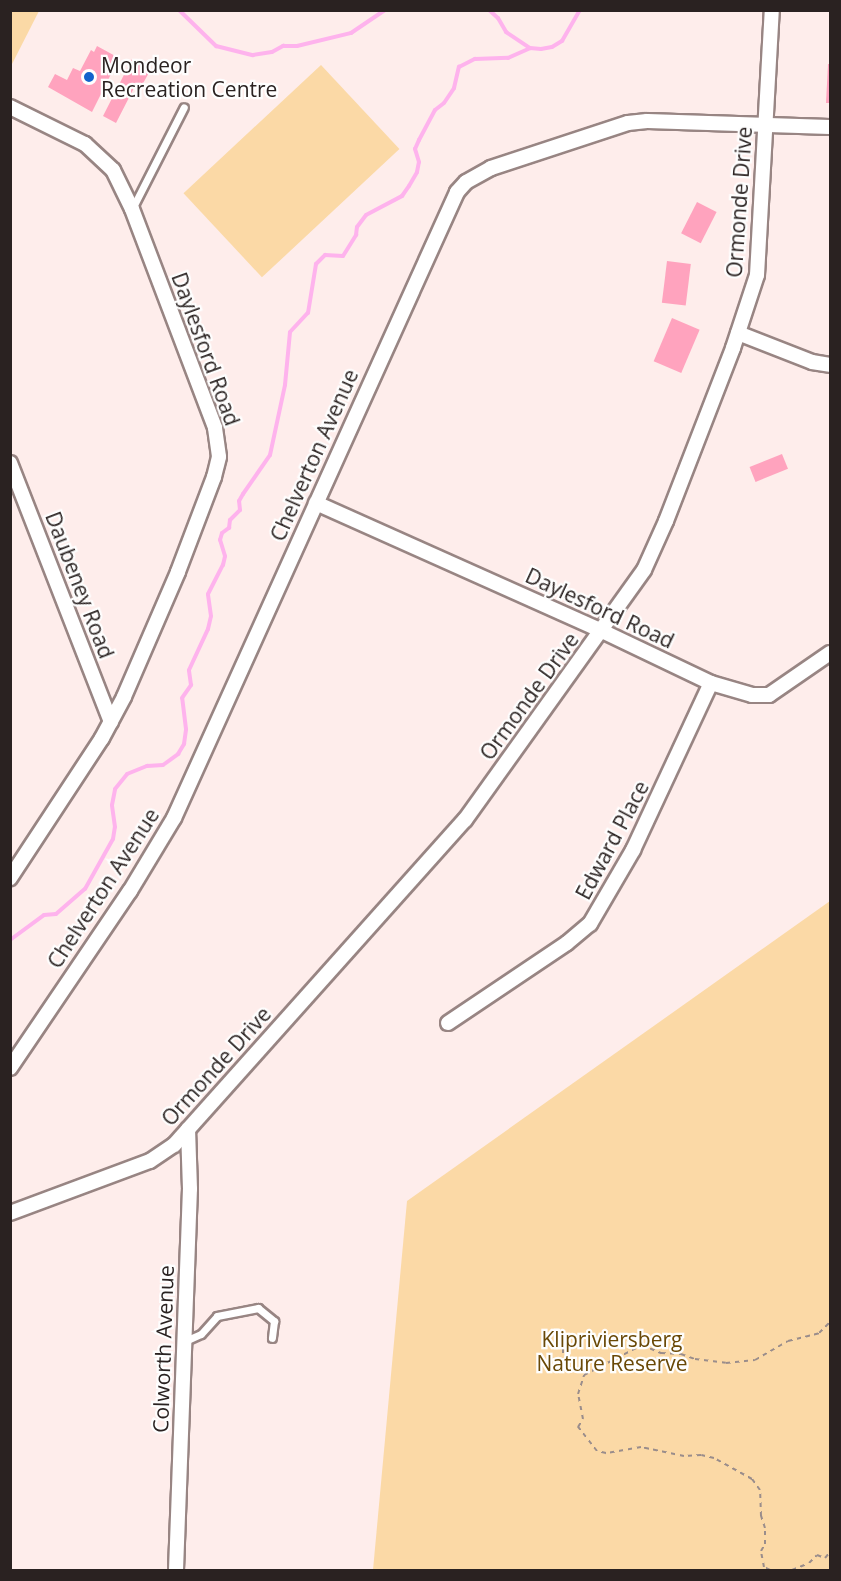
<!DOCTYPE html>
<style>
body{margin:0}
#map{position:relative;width:841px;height:1581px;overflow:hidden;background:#feedeb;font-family:"Open Sans",sans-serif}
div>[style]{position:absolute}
.green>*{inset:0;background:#fbd9a6;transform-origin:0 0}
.stream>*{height:4px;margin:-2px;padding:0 2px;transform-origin:2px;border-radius:2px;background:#feb3ed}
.building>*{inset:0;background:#ffa3be;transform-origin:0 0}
.path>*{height:2px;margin-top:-1px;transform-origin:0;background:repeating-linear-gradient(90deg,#9a8d8b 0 4.5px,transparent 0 9px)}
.roads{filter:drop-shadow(2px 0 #988583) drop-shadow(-2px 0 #988583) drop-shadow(0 2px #988583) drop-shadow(0 -2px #988583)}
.lane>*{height:7px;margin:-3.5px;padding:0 3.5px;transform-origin:3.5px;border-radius:3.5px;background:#fff}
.street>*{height:14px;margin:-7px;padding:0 7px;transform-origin:7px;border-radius:7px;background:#fff}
.dots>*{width:16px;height:16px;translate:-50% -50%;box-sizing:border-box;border:3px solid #fefefe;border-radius:50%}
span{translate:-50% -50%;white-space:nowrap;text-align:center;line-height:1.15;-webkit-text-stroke:4.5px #fefefe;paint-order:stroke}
.poi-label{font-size:21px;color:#2a2221}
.left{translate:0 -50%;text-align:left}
.street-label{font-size:21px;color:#2a2221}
.park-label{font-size:21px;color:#694806}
.frame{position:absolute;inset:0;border:12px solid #2a2221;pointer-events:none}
</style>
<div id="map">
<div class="green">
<div style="clip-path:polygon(11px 10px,39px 11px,11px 66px,10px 11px)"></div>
<div style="left:321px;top:65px;width:115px;height:188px;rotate:47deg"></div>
<div style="clip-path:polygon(830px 901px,830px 1570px,373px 1570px,407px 1201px)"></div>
</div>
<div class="stream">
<div style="left:179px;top:10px;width:52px;rotate:44.2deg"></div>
<div style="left:216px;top:46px;width:38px;rotate:14deg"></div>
<div style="left:253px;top:55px;width:19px;rotate:-9deg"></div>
<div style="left:272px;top:52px;width:13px;rotate:-29deg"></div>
<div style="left:283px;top:46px;width:14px"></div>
<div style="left:297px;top:46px;width:56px;rotate:-13.5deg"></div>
<div style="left:351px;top:33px;width:41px;rotate:-34.1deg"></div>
<div style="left:489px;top:10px;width:12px;rotate:42deg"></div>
<div style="left:498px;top:18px;width:16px;rotate:60deg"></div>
<div style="left:506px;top:32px;width:29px;rotate:34deg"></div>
<div style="left:530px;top:48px;width:11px;rotate:5deg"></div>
<div style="left:541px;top:49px;width:11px;rotate:-10deg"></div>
<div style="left:552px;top:47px;width:12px;rotate:-31deg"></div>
<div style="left:562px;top:41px;width:36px;rotate:-60deg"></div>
<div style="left:10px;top:940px;width:42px;rotate:-36.3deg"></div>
<div style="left:44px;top:915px;width:12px;rotate:-5deg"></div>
<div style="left:56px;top:914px;width:38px;rotate:-41deg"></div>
<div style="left:85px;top:889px;width:57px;rotate:-60.8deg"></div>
<div style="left:113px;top:839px;width:12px;rotate:-81deg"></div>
<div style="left:115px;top:827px;width:22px;rotate:-98deg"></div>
<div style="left:112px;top:805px;width:16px;rotate:-79deg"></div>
<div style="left:115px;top:789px;width:19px;rotate:-51deg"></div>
<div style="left:127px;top:774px;width:22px;rotate:-22deg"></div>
<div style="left:147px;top:766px;width:16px;rotate:-4deg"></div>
<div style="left:163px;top:765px;width:19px;rotate:-36deg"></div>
<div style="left:178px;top:754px;width:12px;rotate:-59deg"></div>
<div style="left:184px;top:744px;width:15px;rotate:-82deg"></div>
<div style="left:186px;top:729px;width:31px;rotate:-97deg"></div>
<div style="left:182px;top:698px;width:16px;rotate:-55deg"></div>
<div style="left:191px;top:685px;width:15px;rotate:-98deg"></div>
<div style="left:189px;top:670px;width:45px;rotate:-65.1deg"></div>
<div style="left:208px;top:629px;width:13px;rotate:-77deg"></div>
<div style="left:211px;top:616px;width:22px;rotate:-98deg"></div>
<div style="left:208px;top:594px;width:33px;rotate:-63deg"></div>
<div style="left:223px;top:565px;width:9px;rotate:-77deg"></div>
<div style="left:225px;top:556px;width:17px;rotate:-107deg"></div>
<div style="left:220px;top:540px;width:7px;rotate:-74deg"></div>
<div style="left:222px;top:533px;width:9px;rotate:-36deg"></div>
<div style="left:229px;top:528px;width:8px;rotate:-83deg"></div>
<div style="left:230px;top:520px;width:14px;rotate:-45deg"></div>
<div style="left:240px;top:510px;width:9px;rotate:-96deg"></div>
<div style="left:239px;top:501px;width:8px;rotate:-60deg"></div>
<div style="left:243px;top:494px;width:47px;rotate:-55.3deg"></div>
<div style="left:270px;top:455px;width:72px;rotate:-77.9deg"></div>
<div style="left:285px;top:385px;width:53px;rotate:-84.6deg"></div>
<div style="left:290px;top:332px;width:26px;rotate:-47deg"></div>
<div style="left:308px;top:313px;width:50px;rotate:-80.7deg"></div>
<div style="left:316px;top:264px;width:13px;rotate:-45deg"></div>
<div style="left:325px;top:255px;width:18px;rotate:3deg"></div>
<div style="left:343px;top:256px;width:25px;rotate:-58deg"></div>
<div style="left:356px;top:235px;width:8px;rotate:-83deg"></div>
<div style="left:357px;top:227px;width:15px;rotate:-53deg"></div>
<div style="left:366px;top:215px;width:41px;rotate:-27.8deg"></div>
<div style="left:402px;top:196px;width:12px;rotate:-55deg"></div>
<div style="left:409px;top:186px;width:16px;rotate:-60deg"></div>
<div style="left:417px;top:172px;width:10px;rotate:-79deg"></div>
<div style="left:419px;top:162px;width:14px;rotate:-107deg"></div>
<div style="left:415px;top:149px;width:10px;rotate:-66deg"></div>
<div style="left:419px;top:140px;width:34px;rotate:-62deg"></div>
<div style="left:435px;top:110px;width:11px;rotate:-38deg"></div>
<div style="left:444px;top:103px;width:18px;rotate:-56deg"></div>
<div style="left:454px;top:88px;width:22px;rotate:-77deg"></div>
<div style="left:459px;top:67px;width:18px;rotate:-27deg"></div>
<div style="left:475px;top:59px;width:33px;rotate:-2deg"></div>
<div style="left:508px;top:58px;width:24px;rotate:-24deg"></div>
</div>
<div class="building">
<div style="clip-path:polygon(97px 46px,119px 58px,92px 112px,48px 87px,55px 74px,67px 80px,73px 68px,80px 71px,91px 50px,94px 52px)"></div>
<div style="clip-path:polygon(132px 59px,151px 69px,141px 87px,136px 84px,116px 123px,103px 116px)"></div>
<div style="clip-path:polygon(828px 64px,830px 64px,830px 103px,826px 103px)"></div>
<div style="left:697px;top:202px;width:22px;height:35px;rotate:27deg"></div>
<div style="left:667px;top:261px;width:24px;height:42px;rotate:7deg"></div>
<div style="left:672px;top:318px;width:30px;height:47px;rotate:23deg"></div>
<div style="left:782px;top:454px;width:16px;height:35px;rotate:68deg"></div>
</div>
<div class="path">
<div style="left:546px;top:1338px;width:14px;rotate:21deg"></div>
<div style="left:559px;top:1343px;width:7px;rotate:56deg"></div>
<div style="left:563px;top:1349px;width:13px;rotate:90deg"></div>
<div style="left:563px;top:1362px;width:17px;rotate:21deg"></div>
<div style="left:579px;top:1368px;width:9px;rotate:54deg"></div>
<div style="left:770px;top:1570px;width:7px;rotate:-153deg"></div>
<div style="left:764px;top:1567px;width:16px;rotate:-101deg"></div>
<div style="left:761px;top:1551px;width:8px;rotate:-60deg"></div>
<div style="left:765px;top:1544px;width:16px;rotate:-90deg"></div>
<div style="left:765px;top:1528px;width:13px;rotate:-108deg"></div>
<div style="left:761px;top:1516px;width:26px;rotate:-92deg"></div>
<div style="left:760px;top:1490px;width:14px;rotate:-126deg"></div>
<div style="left:752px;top:1479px;width:43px;rotate:-151.1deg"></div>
<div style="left:714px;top:1458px;width:13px;rotate:-167deg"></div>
<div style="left:701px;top:1455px;width:17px;rotate:177deg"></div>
<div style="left:684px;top:1456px;width:44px;rotate:-168.2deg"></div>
<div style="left:641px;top:1447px;width:36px;rotate:170deg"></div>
<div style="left:606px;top:1453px;width:9px;rotate:-167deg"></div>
<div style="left:597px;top:1451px;width:31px;rotate:-128deg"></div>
<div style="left:578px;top:1427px;width:9px;rotate:-58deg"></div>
<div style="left:583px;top:1419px;width:25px;rotate:-101deg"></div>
<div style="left:578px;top:1394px;width:20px;rotate:-72deg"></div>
<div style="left:584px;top:1375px;width:65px;rotate:-27.3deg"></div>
<div style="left:642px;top:1345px;width:21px;rotate:23deg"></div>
<div style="left:661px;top:1353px;width:20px;rotate:3deg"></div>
<div style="left:681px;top:1354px;width:15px;rotate:20deg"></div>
<div style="left:695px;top:1359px;width:31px;rotate:7deg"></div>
<div style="left:726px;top:1363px;width:29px;rotate:-6deg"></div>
<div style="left:755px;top:1360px;width:38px;rotate:-30deg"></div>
<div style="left:788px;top:1341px;width:32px;rotate:-14deg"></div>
<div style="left:819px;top:1333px;width:16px;rotate:-45deg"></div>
<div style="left:792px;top:1570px;width:18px;rotate:-22deg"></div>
<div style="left:809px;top:1563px;width:11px;rotate:-45deg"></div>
<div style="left:817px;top:1555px;width:9px;rotate:21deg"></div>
<div style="left:825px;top:1558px;width:8px;rotate:-50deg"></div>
</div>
<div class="roads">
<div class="lane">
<div style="left:132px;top:209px;width:114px;rotate:-63deg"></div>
<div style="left:185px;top:1341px;width:17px;rotate:-24deg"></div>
<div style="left:201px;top:1334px;width:24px;rotate:-48deg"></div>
<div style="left:217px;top:1316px;width:42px;rotate:-11deg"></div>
<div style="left:258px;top:1308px;width:21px;rotate:39deg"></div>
<div style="left:274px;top:1321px;width:17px;rotate:97deg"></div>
</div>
<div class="street">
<div style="left:10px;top:107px;width:84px;rotate:26.3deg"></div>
<div style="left:85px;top:144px;width:38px;rotate:43deg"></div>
<div style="left:113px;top:170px;width:43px;rotate:64deg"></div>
<div style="left:132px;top:209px;width:234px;rotate:69.2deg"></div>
<div style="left:215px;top:428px;width:29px;rotate:82deg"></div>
<div style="left:219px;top:457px;width:21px;rotate:104deg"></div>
<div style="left:214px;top:477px;width:102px;rotate:110.8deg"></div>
<div style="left:178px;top:572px;width:136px;rotate:113.4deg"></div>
<div style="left:124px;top:697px;width:47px;rotate:118.2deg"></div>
<div style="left:102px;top:738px;width:168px;rotate:123.3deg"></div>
<div style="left:738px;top:333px;width:79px;rotate:21.4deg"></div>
<div style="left:812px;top:362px;width:18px;rotate:9deg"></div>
<div style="left:10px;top:463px;width:278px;rotate:68.7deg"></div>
<div style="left:316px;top:503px;width:313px;rotate:24.1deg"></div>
<div style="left:602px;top:631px;width:121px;rotate:25.5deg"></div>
<div style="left:711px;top:683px;width:43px;rotate:16.3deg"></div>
<div style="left:752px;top:695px;width:17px"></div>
<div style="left:769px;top:695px;width:74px;rotate:-34.5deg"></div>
<div style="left:448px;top:1023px;width:143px;rotate:-33.9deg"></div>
<div style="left:567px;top:943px;width:30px;rotate:-40deg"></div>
<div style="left:590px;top:924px;width:86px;rotate:-59.8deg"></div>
<div style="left:633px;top:850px;width:184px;rotate:-65deg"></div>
<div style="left:10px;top:1068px;width:214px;rotate:-55.9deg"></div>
<div style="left:130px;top:891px;width:85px;rotate:-58.9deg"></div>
<div style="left:174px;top:818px;width:687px;rotate:-65.67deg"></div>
<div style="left:457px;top:192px;width:13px;rotate:-48deg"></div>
<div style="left:466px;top:182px;width:29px;rotate:-29deg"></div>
<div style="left:491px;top:168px;width:144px;rotate:-18.2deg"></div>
<div style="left:628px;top:123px;width:19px;rotate:-6deg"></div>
<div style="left:647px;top:121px;width:183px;rotate:1.9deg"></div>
<div style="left:10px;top:1213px;width:149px;rotate:-20.4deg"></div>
<div style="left:150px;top:1161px;width:29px;rotate:-34deg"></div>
<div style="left:174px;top:1145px;width:436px;rotate:-48.2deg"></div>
<div style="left:465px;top:820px;width:307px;rotate:-54.4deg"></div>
<div style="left:644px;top:570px;width:54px;rotate:-65.8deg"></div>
<div style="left:666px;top:521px;width:186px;rotate:-68.8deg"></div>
<div style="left:733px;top:348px;width:77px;rotate:-71.8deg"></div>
<div style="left:757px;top:275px;width:265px;rotate:-86.8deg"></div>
<div style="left:176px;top:1570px;width:381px;rotate:-87.9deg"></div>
<div style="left:190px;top:1189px;width:60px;rotate:-91.9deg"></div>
</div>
</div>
<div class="dots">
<div style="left:89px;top:77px;background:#1262cc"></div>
</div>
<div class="poi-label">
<span class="left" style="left:101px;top:77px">Mondeor<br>Recreation Centre</span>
</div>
<div class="street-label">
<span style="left:739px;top:202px;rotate:-86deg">Ormonde Drive</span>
<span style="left:206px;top:349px;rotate:70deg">Daylesford Road</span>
<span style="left:314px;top:455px;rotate:-66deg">Chelverton Avenue</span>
<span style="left:80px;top:585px;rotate:69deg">Daubeney Road</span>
<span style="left:600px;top:608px;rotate:25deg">Daylesford Road</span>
<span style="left:529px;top:696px;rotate:-54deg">Ormonde Drive</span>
<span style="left:612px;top:840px;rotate:-62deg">Edward Place</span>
<span style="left:103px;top:888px;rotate:-57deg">Chelverton Avenue</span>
<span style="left:216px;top:1066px;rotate:-48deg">Ormonde Drive</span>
<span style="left:163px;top:1349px;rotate:-88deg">Colworth Avenue</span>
</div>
<div class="park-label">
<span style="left:612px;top:1351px">Klipriviersberg<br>Nature Reserve</span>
</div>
<div class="frame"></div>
</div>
